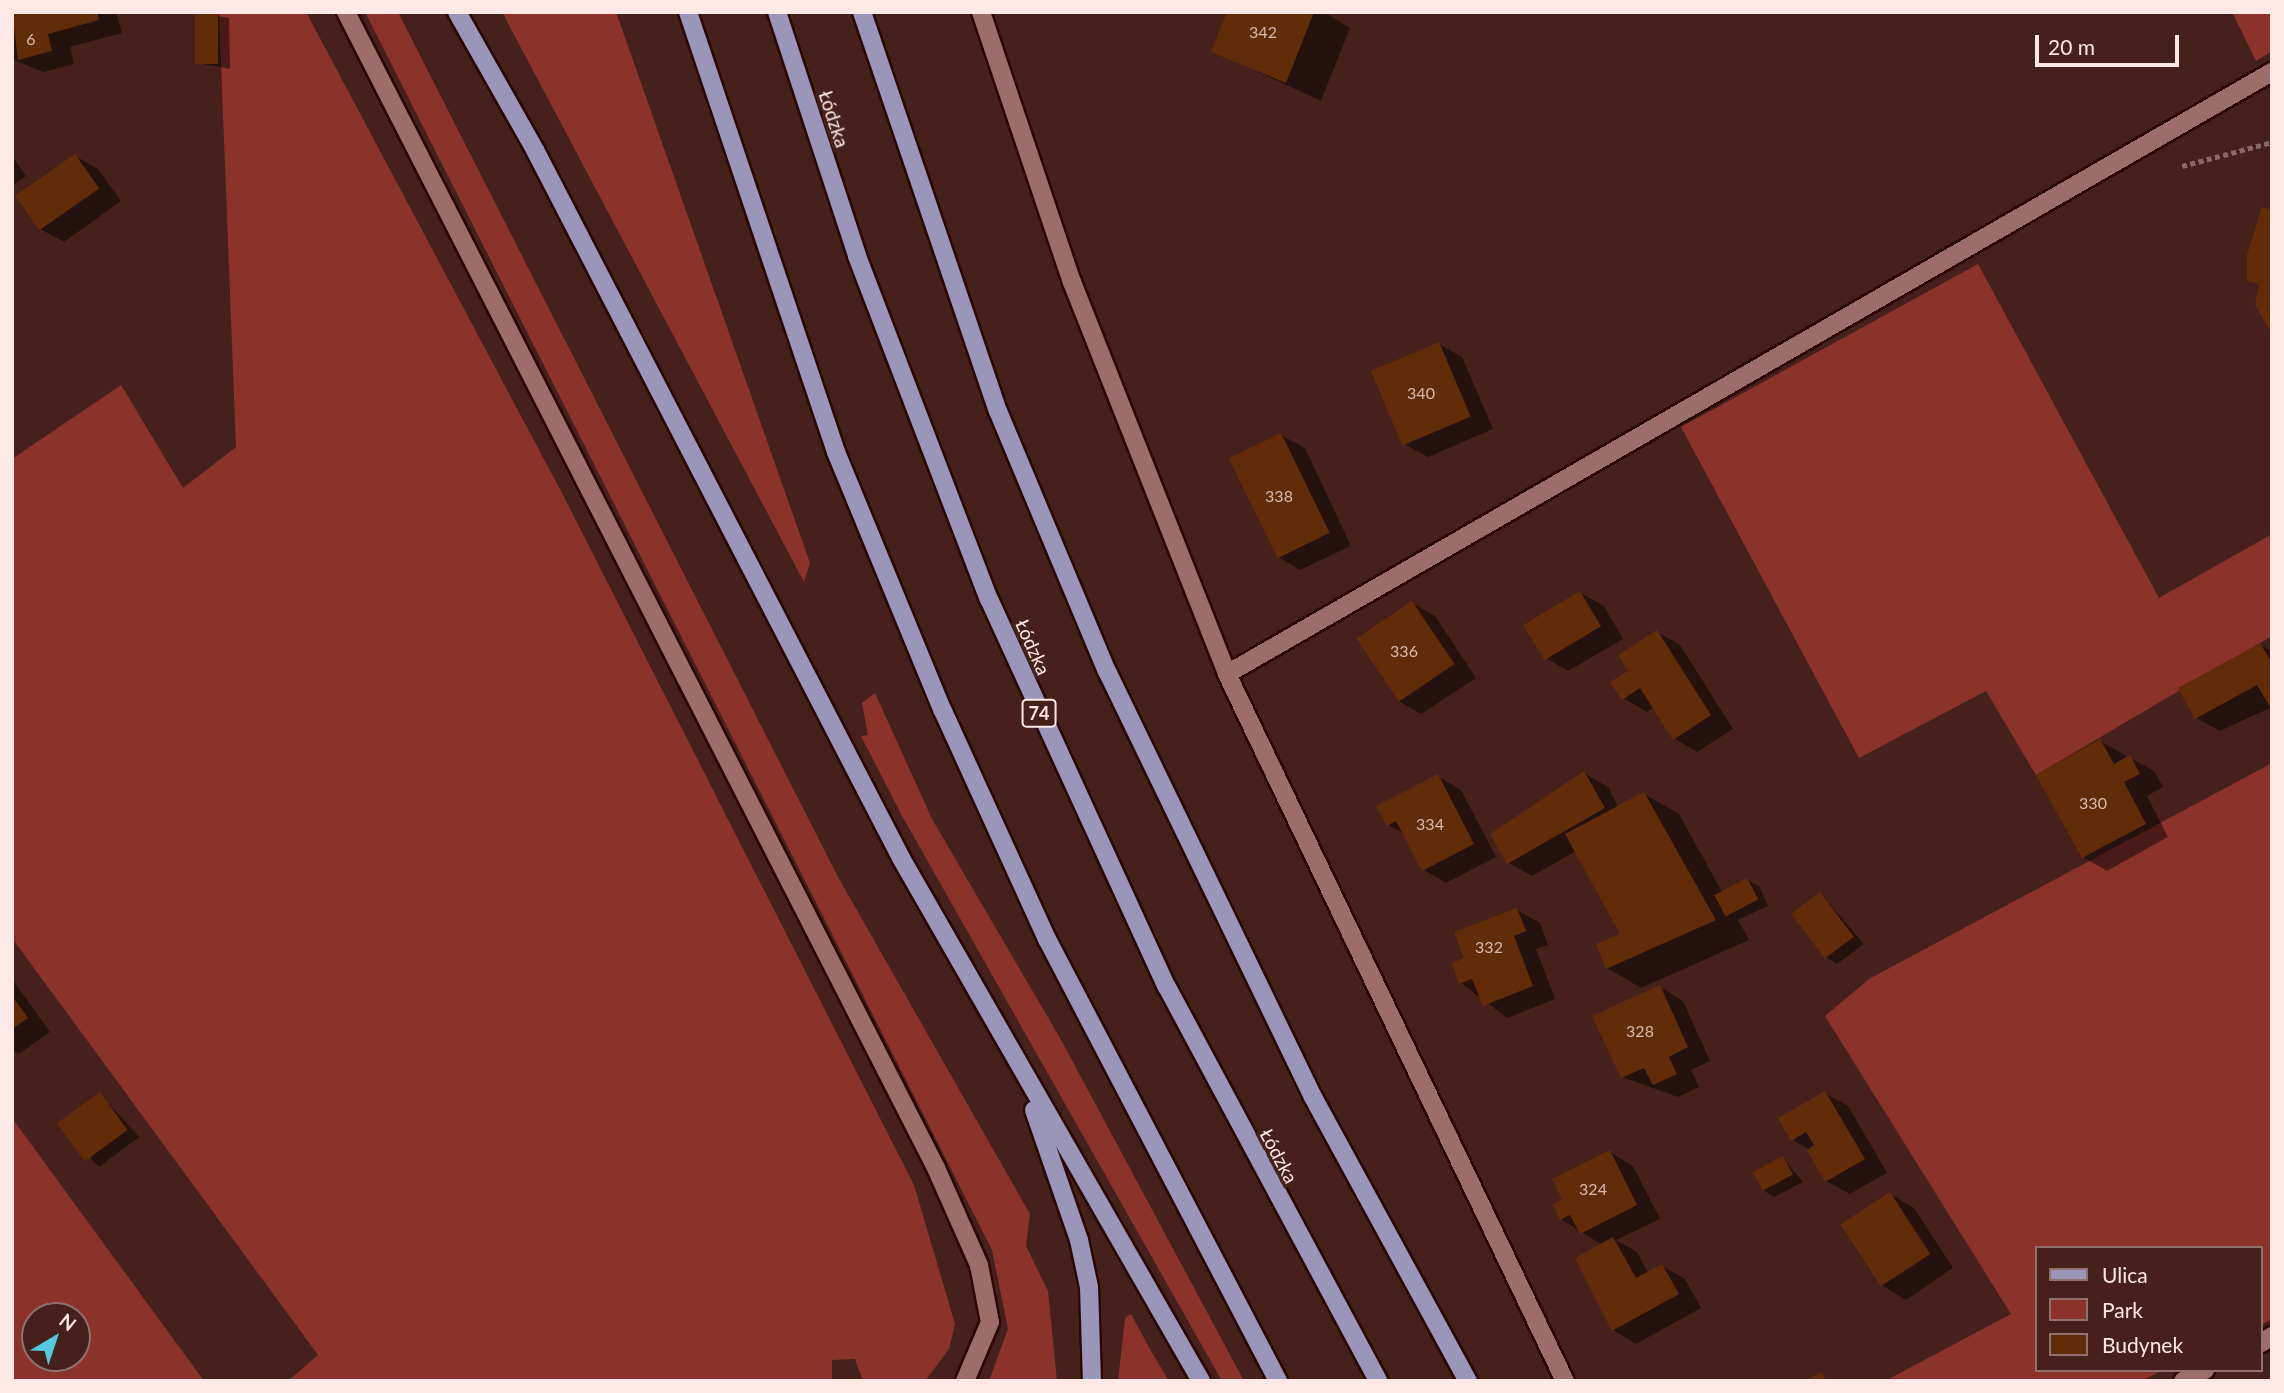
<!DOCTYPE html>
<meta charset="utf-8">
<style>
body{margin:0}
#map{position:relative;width:2284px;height:1393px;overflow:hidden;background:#46211c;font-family:Lato,sans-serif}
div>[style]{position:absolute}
.green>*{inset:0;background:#8b332a}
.shadow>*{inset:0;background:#0007}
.building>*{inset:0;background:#632c08;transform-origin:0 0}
.path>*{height:4.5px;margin-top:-2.25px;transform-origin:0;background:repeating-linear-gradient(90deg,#886965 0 5px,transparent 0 8.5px)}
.roads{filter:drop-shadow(2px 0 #2b0805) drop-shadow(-2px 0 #2b0805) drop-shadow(0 2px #2b0805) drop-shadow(0 -2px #2b0805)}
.minor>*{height:18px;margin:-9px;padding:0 9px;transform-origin:9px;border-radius:9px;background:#9b6e67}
.major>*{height:18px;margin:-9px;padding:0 9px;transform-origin:9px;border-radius:9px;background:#9a96ba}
span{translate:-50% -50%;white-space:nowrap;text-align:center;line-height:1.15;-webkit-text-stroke:7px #46211c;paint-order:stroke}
.number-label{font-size:16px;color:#d7baae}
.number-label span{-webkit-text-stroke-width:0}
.shield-label span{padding:2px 5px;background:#46211c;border:2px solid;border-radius:5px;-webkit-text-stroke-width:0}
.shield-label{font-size:18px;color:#fee9e6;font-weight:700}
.street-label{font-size:19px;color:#fee9e6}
.frame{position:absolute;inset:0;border:14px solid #fee9e6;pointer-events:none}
.legend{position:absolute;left:2035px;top:1246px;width:228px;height:126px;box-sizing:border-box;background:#46211c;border:2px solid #90716d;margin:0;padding:9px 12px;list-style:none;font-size:21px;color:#fee9e6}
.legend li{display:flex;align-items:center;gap:14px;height:35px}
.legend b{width:35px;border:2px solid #90716d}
.north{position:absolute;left:21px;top:1302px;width:70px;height:70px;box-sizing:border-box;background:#46211c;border:2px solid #90716d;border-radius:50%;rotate:39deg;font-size:19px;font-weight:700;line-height:28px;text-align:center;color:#fee9e6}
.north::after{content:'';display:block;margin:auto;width:24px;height:32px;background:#53cadc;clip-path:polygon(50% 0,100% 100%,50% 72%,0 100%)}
.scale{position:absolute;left:2035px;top:35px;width:144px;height:32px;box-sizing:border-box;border:4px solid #fee9e6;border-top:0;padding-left:9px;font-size:21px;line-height:24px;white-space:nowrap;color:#fee9e6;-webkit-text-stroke:5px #46211c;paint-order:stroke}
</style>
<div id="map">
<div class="green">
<div style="clip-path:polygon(219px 12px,306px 12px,563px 495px,914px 1185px,955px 1324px,949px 1349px,925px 1381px,863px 1381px,855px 1359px,832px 1360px,832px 1381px,288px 1381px,318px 1355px,12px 938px,12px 459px,121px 385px,183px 488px,236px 447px)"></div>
<div style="clip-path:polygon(365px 12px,398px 12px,838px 877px,1030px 1214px,1026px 1246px,1048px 1291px,1057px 1381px,989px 1381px,1008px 1329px,992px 1250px)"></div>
<div style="clip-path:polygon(502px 12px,616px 12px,810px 563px,804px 582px)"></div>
<div style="clip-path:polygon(2232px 12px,2272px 12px,2272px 51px,2256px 61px)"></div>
<div style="clip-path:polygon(1978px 264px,2159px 598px,2272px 534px,2272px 636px,2036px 775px,1986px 691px,1859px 758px,1681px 427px)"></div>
<div style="clip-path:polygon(875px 693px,932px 819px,1060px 1038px,1244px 1381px,1222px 1381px,901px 814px,861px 736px,868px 735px,862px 703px)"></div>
<div style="clip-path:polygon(2272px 763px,2272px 1319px,2261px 1325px,2261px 1248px,2037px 1248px,2037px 1370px,2163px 1370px,2141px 1381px,1885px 1381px,2011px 1314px,1825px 1016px,1869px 979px)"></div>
<div style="clip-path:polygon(evenodd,12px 1118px,204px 1381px,12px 1381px,12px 1118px,35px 1316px,77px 1316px,77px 1358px,35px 1358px,35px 1316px)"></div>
<div style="clip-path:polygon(1131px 1314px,1151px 1351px,1169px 1381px,1118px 1381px,1125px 1318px)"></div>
</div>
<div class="shadow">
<div style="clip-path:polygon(12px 12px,116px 12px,122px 33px,70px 47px,74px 64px,43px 72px,12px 59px)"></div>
<div style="clip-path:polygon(196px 12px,229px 18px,230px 69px,197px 63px)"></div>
<div style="clip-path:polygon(1229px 12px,1324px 12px,1350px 28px,1321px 101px,1213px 51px)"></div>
<div style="clip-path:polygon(12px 156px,26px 176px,12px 186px)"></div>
<div style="clip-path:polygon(75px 156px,98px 169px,121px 201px,64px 242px,40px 229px)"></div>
<div style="clip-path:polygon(1439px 344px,1462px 357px,1493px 429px,1428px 457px,1404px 444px)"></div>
<div style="clip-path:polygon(1281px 435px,1305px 448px,1351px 546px,1300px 570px,1277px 556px)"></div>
<div style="clip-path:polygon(1580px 593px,1604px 606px,1623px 639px,1568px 671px,1544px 657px)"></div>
<div style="clip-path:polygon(1412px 603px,1435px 616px,1476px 678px,1421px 714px,1397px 700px)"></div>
<div style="clip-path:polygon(1657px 632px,1680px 645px,1733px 729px,1697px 752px,1674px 738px,1654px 707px,1647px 712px,1623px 698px,1631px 671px)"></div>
<div style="clip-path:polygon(2260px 645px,2272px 651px,2272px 707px,2220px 731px,2196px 718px)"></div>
<div style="clip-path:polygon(2100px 741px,2154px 771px,2163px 787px,2147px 796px,2168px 837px,2107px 871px,2083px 857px)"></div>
<div style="clip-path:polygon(1584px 773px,1608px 787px,1619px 808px,1644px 794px,1679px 814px,1722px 892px,1747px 880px,1759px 886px,1768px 906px,1738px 920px,1749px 940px,1641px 988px,1607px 968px,1622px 935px,1576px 851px,1532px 876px,1509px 863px)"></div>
<div style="clip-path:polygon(1438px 776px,1461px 790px,1496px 857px,1446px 883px,1423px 869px,1405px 834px,1388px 825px)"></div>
<div style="clip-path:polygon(1821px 894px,1864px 944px,1837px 964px,1826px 957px)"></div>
<div style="clip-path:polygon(1517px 910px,1540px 923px,1548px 945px,1536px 949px,1555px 999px,1507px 1018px,1461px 983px,1467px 959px)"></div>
<div style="clip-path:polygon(12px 979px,50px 1032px,19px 1054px,12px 1050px)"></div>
<div style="clip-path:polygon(1660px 987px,1683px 1001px,1710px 1061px,1691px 1070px,1699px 1087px,1678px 1097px,1622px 1077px)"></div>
<div style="clip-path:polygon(1825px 1093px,1848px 1106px,1887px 1173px,1850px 1194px,1826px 1181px,1810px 1150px,1792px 1140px)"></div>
<div style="clip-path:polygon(100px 1094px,139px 1137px,99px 1167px,60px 1124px)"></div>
<div style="clip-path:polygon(1610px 1152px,1633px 1166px,1660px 1219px,1616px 1240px,1637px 1252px,1648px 1273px,1662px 1266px,1685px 1279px,1701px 1308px,1636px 1344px,1613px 1330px,1602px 1245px,1561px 1219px,1564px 1200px)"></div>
<div style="clip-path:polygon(1783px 1158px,1803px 1182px,1774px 1197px,1763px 1190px)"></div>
<div style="clip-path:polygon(1890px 1194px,1914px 1208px,1953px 1268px,1906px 1300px,1883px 1286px)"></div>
</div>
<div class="building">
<div style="clip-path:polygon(12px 12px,97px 12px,99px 20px,48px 34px,52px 51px,18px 60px)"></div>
<div style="left:195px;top:12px;width:23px;height:52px"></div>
<div style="clip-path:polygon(1227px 12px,1314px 12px,1286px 83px,1211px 52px)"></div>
<div style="left:75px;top:154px;width:42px;height:73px;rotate:55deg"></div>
<div style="clip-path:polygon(2262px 207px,2272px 210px,2272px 334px,2255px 305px,2259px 284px,2247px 281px,2247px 255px)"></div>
<div style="left:1439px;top:342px;width:81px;height:74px;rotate:67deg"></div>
<div style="left:1281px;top:433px;width:111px;height:58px;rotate:64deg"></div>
<div style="left:1580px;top:591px;width:41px;height:66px;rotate:59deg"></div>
<div style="left:1412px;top:601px;width:76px;height:67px;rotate:56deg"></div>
<div style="clip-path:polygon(1657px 630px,1711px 715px,1673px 740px,1640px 688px,1622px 700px,1610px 682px,1628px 671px,1618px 655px)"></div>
<div style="clip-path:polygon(2260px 643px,2272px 663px,2272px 710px,2257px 685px,2195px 719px,2178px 688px)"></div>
<div style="clip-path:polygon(2100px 739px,2114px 764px,2130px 755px,2140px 774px,2124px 782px,2146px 824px,2082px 858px,2036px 775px)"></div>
<div style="clip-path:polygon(1584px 771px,1605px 808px,1507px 864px,1490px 834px)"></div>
<div style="clip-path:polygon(1438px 774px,1474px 844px,1422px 871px,1396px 821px,1387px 826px,1376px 806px)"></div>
<div style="clip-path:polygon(1644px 792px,1716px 920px,1606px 969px,1596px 944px,1620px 934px,1565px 834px)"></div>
<div style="left:1747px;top:878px;width:24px;height:37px;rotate:62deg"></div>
<div style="left:1820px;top:892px;width:56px;height:36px;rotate:53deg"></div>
<div style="clip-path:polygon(1517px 908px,1526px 931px,1514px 936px,1533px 986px,1483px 1006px,1472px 979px,1459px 984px,1452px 963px,1464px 958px,1454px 932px)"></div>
<div style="clip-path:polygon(1660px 985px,1688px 1047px,1669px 1057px,1677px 1074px,1653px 1085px,1644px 1068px,1621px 1078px,1592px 1016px)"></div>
<div style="clip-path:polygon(12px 996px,28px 1018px,12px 1029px)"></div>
<div style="clip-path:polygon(1825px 1091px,1865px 1159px,1825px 1182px,1807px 1150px,1814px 1145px,1806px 1132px,1791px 1141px,1778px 1118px)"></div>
<div style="left:100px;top:1092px;width:47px;height:53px;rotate:54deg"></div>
<div style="clip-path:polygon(1610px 1150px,1637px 1205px,1580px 1234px,1570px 1215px,1560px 1220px,1553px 1204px,1562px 1199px,1552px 1179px)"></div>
<div style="left:1783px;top:1156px;width:21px;height:34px;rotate:62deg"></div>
<div style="left:1890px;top:1192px;width:74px;height:59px;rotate:57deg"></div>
<div style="clip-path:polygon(1613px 1237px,1636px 1278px,1662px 1264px,1679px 1294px,1612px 1331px,1575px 1258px)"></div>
<div style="clip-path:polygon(1822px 1372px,1826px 1381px,1804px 1381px)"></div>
</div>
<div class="path">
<div style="left:2182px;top:166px;width:93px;rotate:-14.9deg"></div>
</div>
<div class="roads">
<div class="minor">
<div style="left:346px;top:12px;width:1298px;rotate:62.96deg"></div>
<div style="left:936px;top:1168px;width:106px;rotate:66.1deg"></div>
<div style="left:979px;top:1265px;width:58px;rotate:79.1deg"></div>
<div style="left:990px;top:1322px;width:64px;rotate:113deg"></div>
<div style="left:981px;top:12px;width:285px;rotate:71.4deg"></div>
<div style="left:1072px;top:282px;width:422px;rotate:68.4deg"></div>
<div style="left:1227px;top:674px;width:784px;rotate:64.45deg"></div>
<div style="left:1227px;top:674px;width:1206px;rotate:-29.95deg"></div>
<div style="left:2261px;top:1343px;width:13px;rotate:-32deg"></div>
<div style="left:2183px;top:1381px;width:25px;rotate:-27deg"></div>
</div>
<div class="major">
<div style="left:457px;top:12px;width:159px;rotate:60.5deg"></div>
<div style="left:535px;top:150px;width:797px;rotate:62.66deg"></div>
<div style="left:901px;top:858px;width:603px;rotate:60.16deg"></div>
<div style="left:688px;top:12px;width:464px;rotate:71.4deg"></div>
<div style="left:836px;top:452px;width:280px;rotate:67.6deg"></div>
<div style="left:943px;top:711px;width:251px;rotate:65.5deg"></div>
<div style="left:1047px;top:939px;width:499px;rotate:62.4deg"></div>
<div style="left:777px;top:12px;width:257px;rotate:71.8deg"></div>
<div style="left:857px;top:256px;width:368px;rotate:69deg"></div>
<div style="left:989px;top:599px;width:427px;rotate:65.4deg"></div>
<div style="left:1167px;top:987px;width:447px;rotate:61.8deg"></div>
<div style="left:862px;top:12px;width:422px;rotate:71.2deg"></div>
<div style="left:998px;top:411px;width:282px;rotate:67.3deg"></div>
<div style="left:1107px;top:671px;width:473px;rotate:64.2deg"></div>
<div style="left:1313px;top:1097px;width:324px;rotate:61.4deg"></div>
<div style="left:1034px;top:1110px;width:138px;rotate:70.9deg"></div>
<div style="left:1079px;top:1240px;width:48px;rotate:78deg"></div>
<div style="left:1089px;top:1287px;width:94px;rotate:88.2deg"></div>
</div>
</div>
<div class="number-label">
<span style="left:1263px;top:32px">342</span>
<span style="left:31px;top:39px">6</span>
<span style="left:1421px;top:393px">340</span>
<span style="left:1279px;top:496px">338</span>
<span style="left:1404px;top:651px">336</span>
<span style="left:2093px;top:803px">330</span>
<span style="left:1430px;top:824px">334</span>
<span style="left:1489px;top:947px">332</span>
<span style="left:1640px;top:1031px">328</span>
<span style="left:1593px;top:1189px">324</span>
</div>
<div class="shield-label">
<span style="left:1039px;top:713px">74</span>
</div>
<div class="street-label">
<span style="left:834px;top:119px;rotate:72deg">Łódzka</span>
<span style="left:1033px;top:647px;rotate:66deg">Łódzka</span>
<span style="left:1279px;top:1156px;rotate:62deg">Łódzka</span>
</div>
<div class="frame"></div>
<ul class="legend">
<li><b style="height:9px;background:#9a96ba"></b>Ulica</li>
<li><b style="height:19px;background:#8b332a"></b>Park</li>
<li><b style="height:19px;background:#632c08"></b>Budynek</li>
</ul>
<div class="north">N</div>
<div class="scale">20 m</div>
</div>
